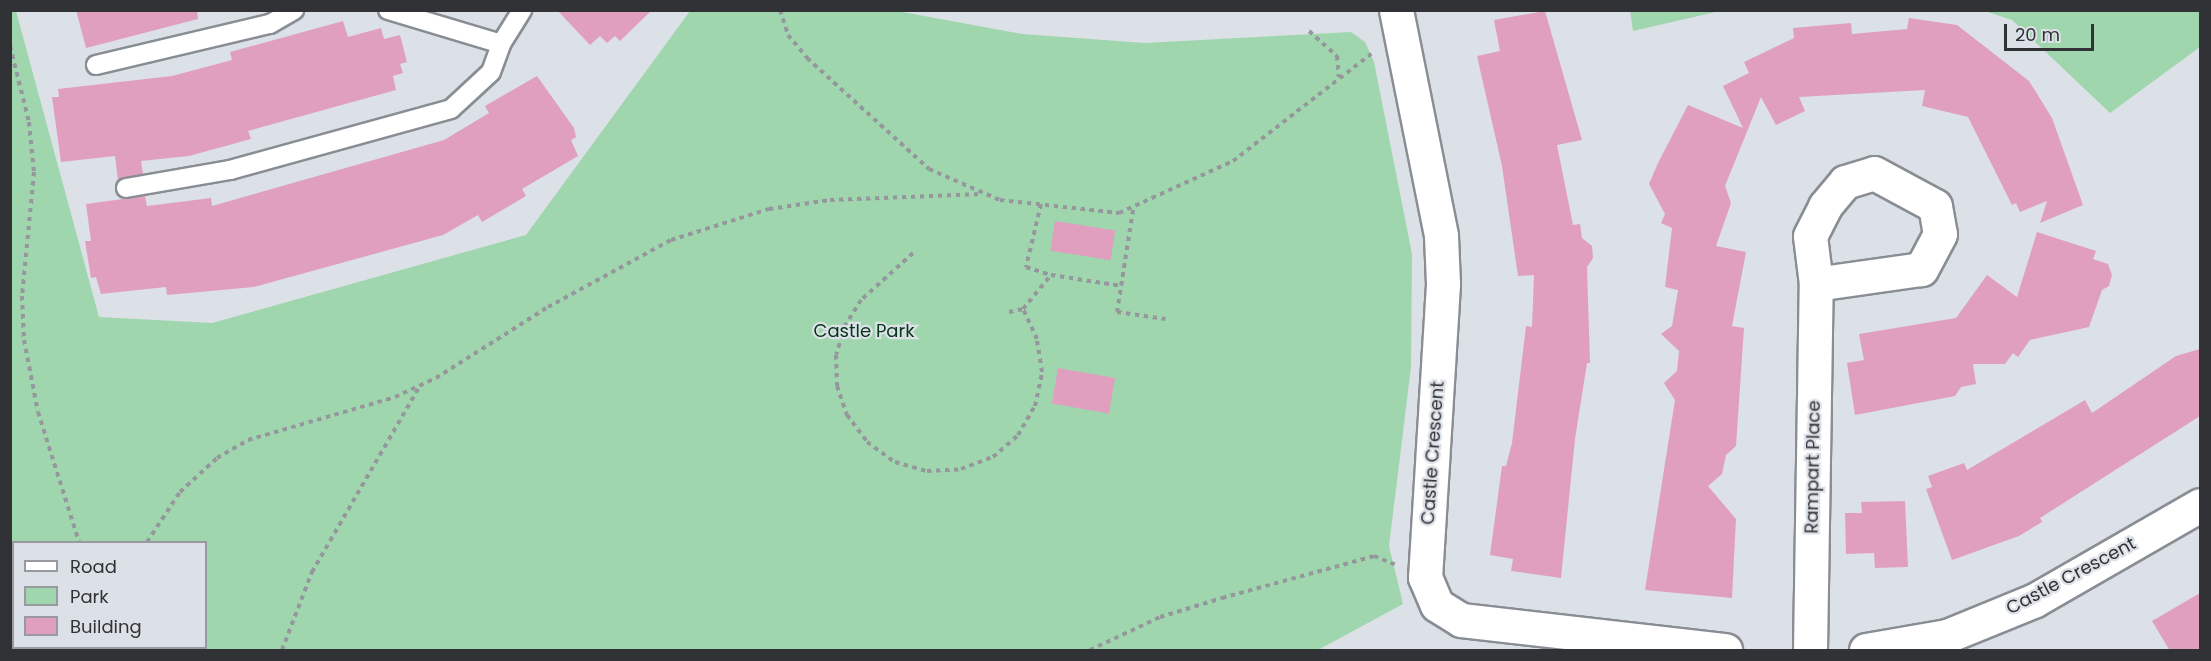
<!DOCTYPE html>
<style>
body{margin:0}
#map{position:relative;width:2211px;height:661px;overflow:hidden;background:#dce0e7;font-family:Poppins,sans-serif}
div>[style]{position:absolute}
.green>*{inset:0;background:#9fd6ad}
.building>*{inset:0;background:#e19fc0;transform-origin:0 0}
.path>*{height:4px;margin-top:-2px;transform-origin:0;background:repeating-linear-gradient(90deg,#95979d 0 4.5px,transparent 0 9px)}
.roads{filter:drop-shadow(2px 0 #898d94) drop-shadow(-2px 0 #898d94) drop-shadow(0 2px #898d94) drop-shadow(0 -2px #898d94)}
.service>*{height:18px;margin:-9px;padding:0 9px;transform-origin:9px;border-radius:9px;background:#fff}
.minor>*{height:33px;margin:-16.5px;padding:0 16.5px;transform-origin:16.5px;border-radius:16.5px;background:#fff}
span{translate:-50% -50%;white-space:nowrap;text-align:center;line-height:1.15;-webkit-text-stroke:4.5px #dce0e7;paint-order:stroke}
.park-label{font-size:18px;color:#06361a}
.street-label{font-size:18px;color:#313235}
.frame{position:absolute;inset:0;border:12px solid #313235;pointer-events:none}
.legend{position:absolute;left:12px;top:541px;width:195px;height:108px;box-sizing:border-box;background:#dce0e7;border:2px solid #989aa0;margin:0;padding:8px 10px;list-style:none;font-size:18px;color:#313235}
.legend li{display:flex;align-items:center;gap:12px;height:30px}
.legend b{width:30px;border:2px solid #989aa0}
.scale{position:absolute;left:2004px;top:24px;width:90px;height:27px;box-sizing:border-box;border:3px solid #313235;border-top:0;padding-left:8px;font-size:18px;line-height:21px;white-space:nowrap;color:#313235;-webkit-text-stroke:4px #dce0e7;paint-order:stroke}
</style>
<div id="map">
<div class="green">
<div style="clip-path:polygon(1630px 10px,1720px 10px,1720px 11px,1633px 31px)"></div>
<div style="clip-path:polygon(evenodd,10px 11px,16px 11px,99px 317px,212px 323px,526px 235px,690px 11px,897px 11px,1022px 34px,1145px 43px,1351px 32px,1365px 42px,1374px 62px,1412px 254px,1411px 367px,1389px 546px,1403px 604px,1318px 650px,11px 650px,10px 11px,14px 542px,206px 542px,206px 648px,14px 648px,14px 542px)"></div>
<div style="clip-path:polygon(1985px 11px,2200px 11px,2200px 47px,2110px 113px,2012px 20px)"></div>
</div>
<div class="building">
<div style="clip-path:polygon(76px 10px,197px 10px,198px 19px,86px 48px)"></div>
<div style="clip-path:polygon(557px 10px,652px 10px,620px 41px,615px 36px,607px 43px,600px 36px,590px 45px)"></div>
<div style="clip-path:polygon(1545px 11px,1582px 140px,1557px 145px,1573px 225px,1580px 224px,1582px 238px,1592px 246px,1593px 258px,1587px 267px,1590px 363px,1587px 363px,1575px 439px,1561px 578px,1511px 571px,1513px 559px,1490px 555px,1502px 466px,1506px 466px,1512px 443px,1526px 326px,1532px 327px,1534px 275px,1518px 276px,1502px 166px,1477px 56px,1500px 51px,1494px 20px)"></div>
<div style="clip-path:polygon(1909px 18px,1957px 25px,2029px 81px,2052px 118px,2083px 205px,2040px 223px,2047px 201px,2020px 212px,2016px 203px,2012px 205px,1968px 117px,1922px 106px,1925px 90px,1799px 97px,1805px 111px,1776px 125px,1761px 97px,1725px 186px,1731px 203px,1716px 246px,1746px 252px,1732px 326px,1744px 328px,1736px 446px,1726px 455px,1722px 474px,1708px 486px,1736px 519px,1732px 598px,1645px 590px,1675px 400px,1664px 383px,1677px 371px,1679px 351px,1661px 334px,1672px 326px,1678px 290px,1665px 287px,1672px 228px,1661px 223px,1665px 214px,1649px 184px,1658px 163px,1688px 105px,1743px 128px,1723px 86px,1749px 73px,1744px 62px,1794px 38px,1793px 28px,1851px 23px,1852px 34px,1907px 29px)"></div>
<div style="clip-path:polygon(343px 21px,348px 37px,381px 28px,384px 39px,400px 35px,407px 62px,400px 64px,403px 73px,393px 76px,396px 90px,248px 131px,251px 139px,189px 156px,141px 161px,143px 174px,118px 181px,115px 156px,61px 162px,52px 97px,59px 97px,58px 89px,172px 76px,232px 60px,230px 52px)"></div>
<div style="clip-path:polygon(537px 76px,574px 128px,576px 137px,571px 140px,578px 156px,522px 189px,526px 196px,482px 222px,478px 215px,443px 235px,254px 287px,167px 295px,166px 287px,101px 294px,96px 277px,91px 278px,85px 241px,91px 241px,86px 204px,145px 196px,147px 206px,211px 198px,212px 206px,444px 140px,489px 113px,485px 106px)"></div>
<div style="left:1055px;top:221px;width:61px;height:30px;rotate:9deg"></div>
<div style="clip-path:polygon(2037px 232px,2096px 251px,2093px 259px,2108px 264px,2112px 275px,2109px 286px,2102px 290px,2089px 327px,2030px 340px,2018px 357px,2013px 353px,2005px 364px,1973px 364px,1976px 384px,1961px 387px,1955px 396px,1855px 415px,1847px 363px,1864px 360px,1859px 334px,1956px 318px,1987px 275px,2017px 297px)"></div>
<div style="clip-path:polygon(2200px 349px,2200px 416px,2040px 518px,2042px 522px,2019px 536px,1952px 560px,1926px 489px,1932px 487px,1928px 476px,1964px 463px,1967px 470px,2085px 400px,2092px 413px,2176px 356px)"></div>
<div style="left:1058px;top:368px;width:58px;height:36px;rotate:10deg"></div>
<div style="clip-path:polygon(1905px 501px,1908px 567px,1875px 568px,1874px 553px,1846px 554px,1845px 513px,1862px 513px,1861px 502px)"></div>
<div style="clip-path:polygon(2200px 593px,2200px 651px,2170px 651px,2152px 621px)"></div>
</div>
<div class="path">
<div style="left:780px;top:10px;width:26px;rotate:72deg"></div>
<div style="left:788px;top:35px;width:30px;rotate:50deg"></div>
<div style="left:807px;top:58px;width:165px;rotate:42.3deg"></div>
<div style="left:929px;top:169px;width:77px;rotate:23.6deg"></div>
<div style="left:1000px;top:200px;width:120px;rotate:6.2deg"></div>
<div style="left:1119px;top:213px;width:125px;rotate:-24.5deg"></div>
<div style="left:1233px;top:161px;width:175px;rotate:-37.8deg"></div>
<div style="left:1309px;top:31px;width:38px;rotate:42deg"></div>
<div style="left:1337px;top:56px;width:21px;rotate:85deg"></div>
<div style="left:10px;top:46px;width:78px;rotate:76deg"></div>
<div style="left:29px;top:122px;width:50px;rotate:84.3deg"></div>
<div style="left:34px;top:172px;width:125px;rotate:95.5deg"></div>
<div style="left:22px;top:296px;width:44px;rotate:87.4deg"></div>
<div style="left:24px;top:340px;width:73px;rotate:79deg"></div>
<div style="left:38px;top:412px;width:136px;rotate:72.5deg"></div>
<div style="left:1041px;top:204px;width:65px;rotate:103.4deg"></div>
<div style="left:1026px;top:267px;width:26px;rotate:18deg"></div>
<div style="left:1133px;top:210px;width:103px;rotate:98.9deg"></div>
<div style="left:1117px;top:312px;width:49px;rotate:8.3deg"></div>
<div style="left:913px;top:253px;width:70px;rotate:137.9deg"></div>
<div style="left:861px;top:300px;width:31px;rotate:122deg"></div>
<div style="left:845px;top:326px;width:30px;rotate:107deg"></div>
<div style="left:836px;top:355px;width:31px;rotate:88deg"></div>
<div style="left:837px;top:386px;width:31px;rotate:71deg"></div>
<div style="left:847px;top:415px;width:34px;rotate:53deg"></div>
<div style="left:867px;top:442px;width:34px;rotate:36deg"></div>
<div style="left:895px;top:462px;width:33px;rotate:16deg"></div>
<div style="left:927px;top:471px;width:34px;rotate:-3deg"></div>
<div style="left:961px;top:469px;width:34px;rotate:-21deg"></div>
<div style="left:993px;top:457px;width:33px;rotate:-41deg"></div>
<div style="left:1018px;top:435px;width:34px;rotate:-60deg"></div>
<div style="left:1035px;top:406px;width:35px;rotate:-78deg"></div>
<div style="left:1042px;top:372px;width:33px;rotate:-99deg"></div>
<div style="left:1037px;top:339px;width:33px;rotate:-115deg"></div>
<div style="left:1009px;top:312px;width:14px;rotate:-12deg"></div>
<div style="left:1023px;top:309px;width:44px;rotate:-50.5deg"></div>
<div style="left:1051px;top:275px;width:72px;rotate:8.8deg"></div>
<div style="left:147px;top:542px;width:60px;rotate:-56.6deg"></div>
<div style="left:180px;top:492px;width:50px;rotate:-42.6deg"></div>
<div style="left:217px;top:458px;width:36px;rotate:-30deg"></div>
<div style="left:248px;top:440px;width:153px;rotate:-16.3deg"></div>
<div style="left:395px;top:397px;width:45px;rotate:-24.9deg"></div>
<div style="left:436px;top:378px;width:133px;rotate:-32.4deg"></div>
<div style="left:548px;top:307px;width:140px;rotate:-28.6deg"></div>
<div style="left:671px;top:240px;width:103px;rotate:-17.6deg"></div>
<div style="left:769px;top:209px;width:62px;rotate:-8.4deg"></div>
<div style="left:830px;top:200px;width:152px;rotate:-2.3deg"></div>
<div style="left:107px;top:650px;width:2px;rotate:-63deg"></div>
<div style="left:282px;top:650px;width:84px;rotate:-69deg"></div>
<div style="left:312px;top:572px;width:215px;rotate:-59.9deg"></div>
<div style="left:1090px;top:650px;width:77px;rotate:-25.2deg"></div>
<div style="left:1160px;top:617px;width:65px;rotate:-17deg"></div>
<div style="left:1222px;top:598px;width:158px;rotate:-15.4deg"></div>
<div style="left:1374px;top:556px;width:24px;rotate:22deg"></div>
</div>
<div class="roads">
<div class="service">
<div style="left:388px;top:10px;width:118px;rotate:16.7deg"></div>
<div style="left:501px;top:44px;width:40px;rotate:-58deg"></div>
<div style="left:96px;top:65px;width:179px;rotate:-13.3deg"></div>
<div style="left:270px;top:24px;width:28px;rotate:-30deg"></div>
<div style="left:126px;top:188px;width:106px;rotate:-9.8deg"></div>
<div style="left:230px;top:170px;width:229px;rotate:-15.4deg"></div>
<div style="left:451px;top:109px;width:54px;rotate:-42.8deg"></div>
<div style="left:491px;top:72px;width:30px;rotate:-70deg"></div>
</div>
<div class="minor">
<div style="left:1396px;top:10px;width:230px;rotate:78.7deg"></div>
<div style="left:1441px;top:236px;width:48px;rotate:87.6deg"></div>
<div style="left:1443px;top:284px;width:294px;rotate:93.5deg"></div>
<div style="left:1425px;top:577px;width:30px;rotate:67deg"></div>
<div style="left:1437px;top:605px;width:28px;rotate:32deg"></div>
<div style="left:1461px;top:620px;width:266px;rotate:6.5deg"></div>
<div style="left:1810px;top:650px;width:366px;rotate:-89.1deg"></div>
<div style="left:1816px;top:284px;width:48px;rotate:-97.1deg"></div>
<div style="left:1810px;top:236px;width:34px;rotate:-63deg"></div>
<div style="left:1825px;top:206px;width:31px;rotate:-50deg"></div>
<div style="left:1845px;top:182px;width:30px;rotate:-17deg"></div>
<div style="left:1874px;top:173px;width:69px;rotate:28.4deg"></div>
<div style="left:1935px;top:206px;width:28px;rotate:80deg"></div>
<div style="left:1940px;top:234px;width:40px;rotate:118deg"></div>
<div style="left:1921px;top:269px;width:106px;rotate:171.9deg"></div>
<div style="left:1866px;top:650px;width:82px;rotate:-9.8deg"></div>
<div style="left:1947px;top:636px;width:95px;rotate:-22.2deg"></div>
<div style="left:2035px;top:600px;width:190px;rotate:-29.9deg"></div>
</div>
</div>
<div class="park-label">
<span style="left:864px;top:331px">Castle Park</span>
</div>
<div class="street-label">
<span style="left:1433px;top:453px;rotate:-86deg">Castle Crescent</span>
<span style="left:1813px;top:467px;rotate:-89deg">Rampart Place</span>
<span style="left:2071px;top:576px;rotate:-28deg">Castle Crescent</span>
</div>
<div class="frame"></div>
<ul class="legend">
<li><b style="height:8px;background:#fff"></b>Road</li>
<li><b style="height:16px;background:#9fd6ad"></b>Park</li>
<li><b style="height:16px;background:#e19fc0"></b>Building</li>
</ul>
<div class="scale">20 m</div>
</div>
